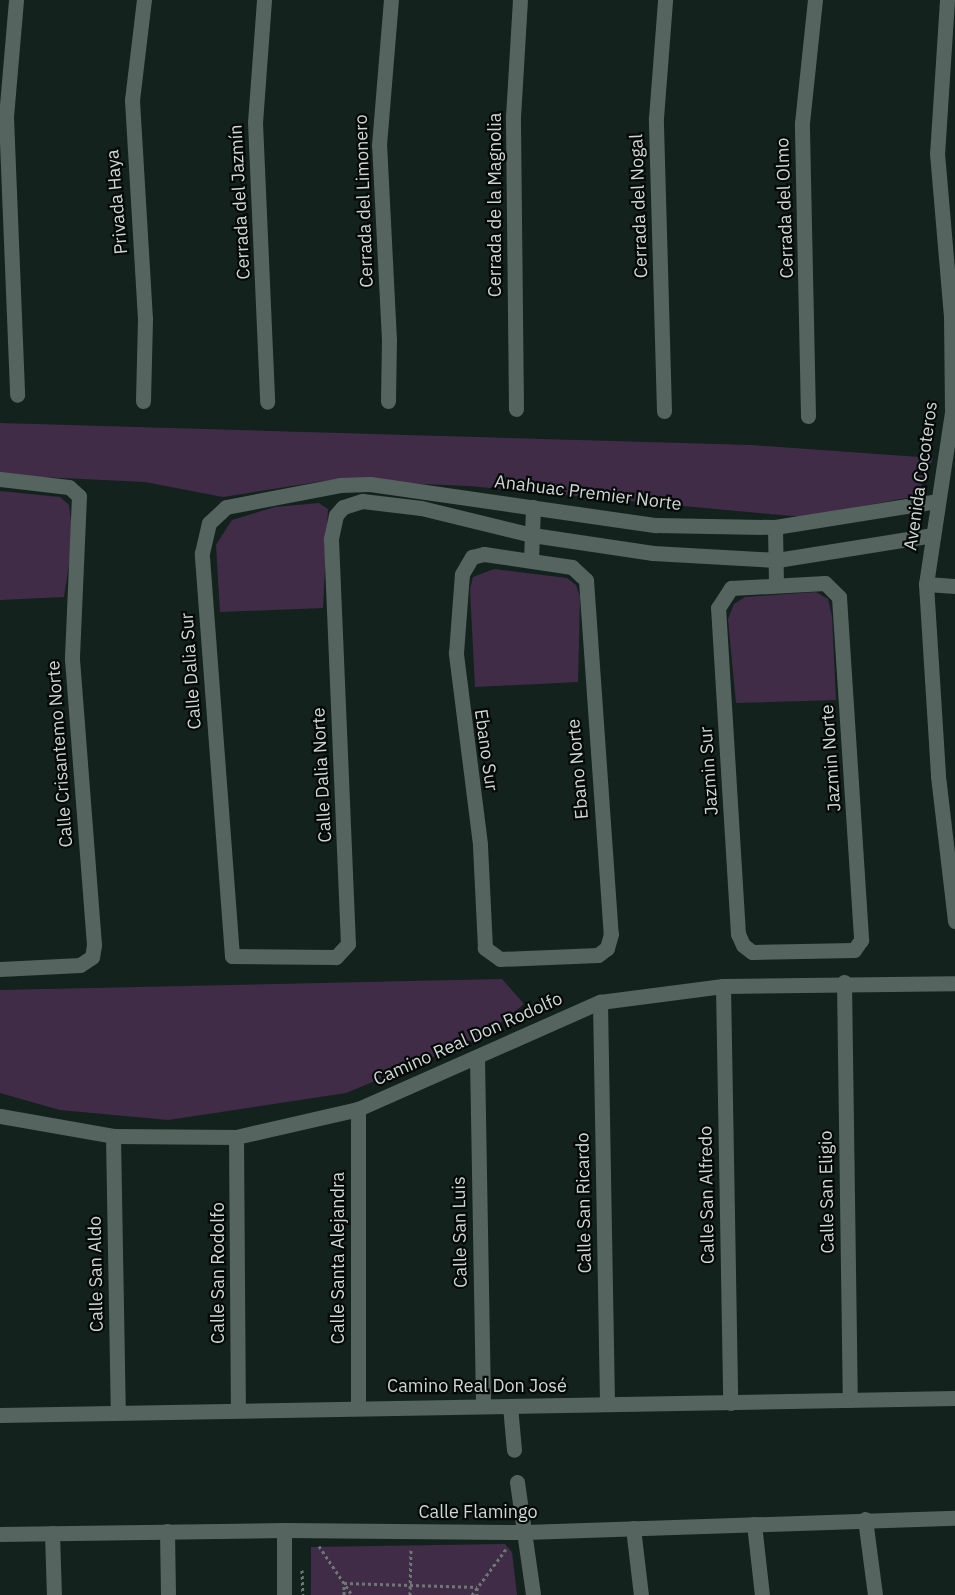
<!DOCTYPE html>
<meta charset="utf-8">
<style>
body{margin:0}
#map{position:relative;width:955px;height:1595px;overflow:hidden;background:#14221d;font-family:"IBM Plex Sans",sans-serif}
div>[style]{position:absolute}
.green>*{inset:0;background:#412c48}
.path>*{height:3px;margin-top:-1.5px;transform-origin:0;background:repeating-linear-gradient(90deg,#6c7874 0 3px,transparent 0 6px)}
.minor>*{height:15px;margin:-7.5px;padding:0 7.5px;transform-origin:7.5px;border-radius:7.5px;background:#55645f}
span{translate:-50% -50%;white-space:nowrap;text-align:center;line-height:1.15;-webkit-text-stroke:4.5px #050a08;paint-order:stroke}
.street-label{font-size:18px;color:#ced7d3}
</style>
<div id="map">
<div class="green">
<div style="clip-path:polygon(0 423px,751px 445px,933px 458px,917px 496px,802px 517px,469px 486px,330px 480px,223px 497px,145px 482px,0 475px)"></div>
<div style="clip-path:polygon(0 491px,60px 497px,69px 505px,73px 538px,64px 597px,0 600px)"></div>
<div style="clip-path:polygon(319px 503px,328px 509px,323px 608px,220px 612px,216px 545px,232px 520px,275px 507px)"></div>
<div style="clip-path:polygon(494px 569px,567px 578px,576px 585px,580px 597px,578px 682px,475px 687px,470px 589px,473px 577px)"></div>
<div style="clip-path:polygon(816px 592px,828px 599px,832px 616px,836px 700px,736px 703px,728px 619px,734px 604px,745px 597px)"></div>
<div style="clip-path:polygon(502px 979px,524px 1004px,484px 1036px,346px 1093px,168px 1120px,60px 1110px,0 1093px,0 990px)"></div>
<div style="clip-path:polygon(505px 1544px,512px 1552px,517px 1595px,311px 1595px,311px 1547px)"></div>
</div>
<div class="path">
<div style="left:319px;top:1546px;width:59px;rotate:56deg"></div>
<div style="left:302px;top:1570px;width:25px;rotate:88deg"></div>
<div style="left:344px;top:1595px;width:12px;rotate:-90deg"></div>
<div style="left:344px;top:1583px;width:133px;rotate:1.7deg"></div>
<div style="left:477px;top:1587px;width:8px;rotate:90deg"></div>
<div style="left:410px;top:1595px;width:47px;rotate:-88.8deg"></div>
<div style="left:472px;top:1595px;width:57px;rotate:-53.5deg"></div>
</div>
<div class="minor">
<div style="left:16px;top:0;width:117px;rotate:94.9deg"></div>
<div style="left:6px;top:117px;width:278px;rotate:87.7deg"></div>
<div style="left:264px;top:0;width:122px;rotate:94.2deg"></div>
<div style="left:255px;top:122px;width:280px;rotate:87.5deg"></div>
<div style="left:947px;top:0;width:153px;rotate:93.7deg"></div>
<div style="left:937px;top:153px;width:163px;rotate:85.1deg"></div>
<div style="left:951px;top:315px;width:97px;rotate:89.4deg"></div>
<div style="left:952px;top:412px;width:174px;rotate:98.6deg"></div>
<div style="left:926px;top:584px;width:192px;rotate:86.4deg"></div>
<div style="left:938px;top:776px;width:146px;rotate:83.3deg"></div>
<div style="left:143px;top:401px;width:82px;rotate:-88.6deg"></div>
<div style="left:145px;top:319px;width:219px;rotate:-93.4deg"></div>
<div style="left:132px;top:100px;width:101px;rotate:-83.2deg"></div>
<div style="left:388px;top:401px;width:61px;rotate:-89.1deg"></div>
<div style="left:389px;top:340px;width:195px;rotate:-92.9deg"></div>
<div style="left:379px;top:145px;width:145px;rotate:-85.3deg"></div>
<div style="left:516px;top:409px;width:292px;rotate:-90.6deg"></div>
<div style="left:513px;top:117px;width:117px;rotate:-86.6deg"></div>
<div style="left:664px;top:411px;width:293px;rotate:-91.6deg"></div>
<div style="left:656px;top:118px;width:118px;rotate:-85.6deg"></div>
<div style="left:808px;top:416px;width:293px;rotate:-91.2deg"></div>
<div style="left:802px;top:123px;width:124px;rotate:-84deg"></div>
<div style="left:0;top:479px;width:69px;rotate:6.6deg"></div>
<div style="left:69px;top:487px;width:13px;rotate:42deg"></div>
<div style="left:79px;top:496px;width:163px;rotate:92.5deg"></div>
<div style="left:72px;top:659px;width:287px;rotate:85.6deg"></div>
<div style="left:94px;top:945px;width:12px;rotate:99deg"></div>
<div style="left:92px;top:957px;width:14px;rotate:146deg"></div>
<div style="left:80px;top:965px;width:80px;rotate:177.1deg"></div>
<div style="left:775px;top:527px;width:57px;rotate:89deg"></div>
<div style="left:933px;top:535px;width:158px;rotate:170.9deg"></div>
<div style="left:777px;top:560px;width:124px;rotate:-176.8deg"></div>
<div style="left:653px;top:553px;width:122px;rotate:-171.5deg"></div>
<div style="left:532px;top:535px;width:114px;rotate:-166.3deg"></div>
<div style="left:421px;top:508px;width:59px;rotate:-173.2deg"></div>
<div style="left:362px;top:501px;width:20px;rotate:162deg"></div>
<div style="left:343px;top:507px;width:11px;rotate:131deg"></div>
<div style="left:336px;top:515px;width:25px;rotate:102deg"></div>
<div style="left:331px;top:539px;width:405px;rotate:87.6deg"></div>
<div style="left:348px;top:944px;width:18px;rotate:133deg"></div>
<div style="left:336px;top:957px;width:104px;rotate:-179.4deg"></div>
<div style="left:232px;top:956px;width:404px;rotate:-94.3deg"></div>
<div style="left:202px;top:553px;width:31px;rotate:-77deg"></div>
<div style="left:209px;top:523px;width:23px;rotate:-43deg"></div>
<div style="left:226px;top:507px;width:116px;rotate:-10.9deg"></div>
<div style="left:340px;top:485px;width:30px;rotate:-2deg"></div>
<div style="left:370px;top:484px;width:289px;rotate:8.2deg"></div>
<div style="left:656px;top:525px;width:119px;rotate:1deg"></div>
<div style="left:775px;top:527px;width:164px;rotate:-9.1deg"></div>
<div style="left:484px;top:554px;width:89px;rotate:8.4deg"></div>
<div style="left:572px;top:567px;width:19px;rotate:43deg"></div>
<div style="left:586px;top:580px;width:355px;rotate:86deg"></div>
<div style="left:611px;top:934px;width:15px;rotate:106deg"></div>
<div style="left:607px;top:948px;width:11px;rotate:142deg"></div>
<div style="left:598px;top:955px;width:98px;rotate:177.7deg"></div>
<div style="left:500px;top:959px;width:19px;rotate:-144deg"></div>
<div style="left:485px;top:948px;width:104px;rotate:-92.8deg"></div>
<div style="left:480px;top:844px;width:193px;rotate:-97.2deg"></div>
<div style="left:456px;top:653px;width:79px;rotate:-85.7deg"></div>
<div style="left:462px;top:574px;width:20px;rotate:-60deg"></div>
<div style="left:472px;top:557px;width:12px;rotate:-14deg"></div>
<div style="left:531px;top:560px;width:53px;rotate:-87.8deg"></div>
<div style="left:825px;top:583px;width:20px;rotate:45deg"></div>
<div style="left:839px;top:597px;width:344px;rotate:86.3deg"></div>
<div style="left:861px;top:940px;width:12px;rotate:125deg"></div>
<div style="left:854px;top:950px;width:102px;rotate:178.9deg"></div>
<div style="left:752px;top:952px;width:11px;rotate:-142deg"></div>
<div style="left:743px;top:945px;width:12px;rotate:-114deg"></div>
<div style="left:738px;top:934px;width:327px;rotate:-93.5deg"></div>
<div style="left:718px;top:608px;width:24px;rotate:-57deg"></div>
<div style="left:731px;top:588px;width:94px;rotate:-3deg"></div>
<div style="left:926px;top:584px;width:29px;rotate:4deg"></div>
<div style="left:844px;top:982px;width:418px;rotate:89.2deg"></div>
<div style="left:723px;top:986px;width:417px;rotate:89deg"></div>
<div style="left:600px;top:1002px;width:402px;rotate:89deg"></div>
<div style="left:477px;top:1058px;width:348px;rotate:89deg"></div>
<div style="left:358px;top:1109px;width:297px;rotate:90deg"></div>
<div style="left:0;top:1116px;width:115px;rotate:10deg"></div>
<div style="left:113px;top:1136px;width:123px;rotate:0.5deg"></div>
<div style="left:236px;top:1137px;width:125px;rotate:-12.9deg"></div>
<div style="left:358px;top:1109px;width:265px;rotate:-23.9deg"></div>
<div style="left:600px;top:1002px;width:124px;rotate:-7.4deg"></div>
<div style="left:723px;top:986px;width:232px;rotate:-0.7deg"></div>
<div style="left:113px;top:1136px;width:276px;rotate:89deg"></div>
<div style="left:236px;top:1137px;width:272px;rotate:89.6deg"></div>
<div style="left:510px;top:1406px;width:44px;rotate:84.8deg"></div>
<div style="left:0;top:1415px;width:955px;rotate:-1.02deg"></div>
<div style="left:517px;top:1482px;width:114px;rotate:81.9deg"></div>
<div style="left:865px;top:1519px;width:77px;rotate:82.5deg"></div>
<div style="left:754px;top:1524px;width:71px;rotate:83.6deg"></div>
<div style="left:633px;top:1528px;width:67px;rotate:83.2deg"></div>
<div style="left:167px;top:1531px;width:64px;rotate:89.1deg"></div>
<div style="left:52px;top:1533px;width:62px;rotate:88.2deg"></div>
<div style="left:0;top:1534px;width:284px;rotate:-0.8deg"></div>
<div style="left:284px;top:1530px;width:241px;rotate:0.5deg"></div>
<div style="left:525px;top:1532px;width:430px;rotate:-1.9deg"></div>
<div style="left:284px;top:1595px;width:65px;rotate:-90deg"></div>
</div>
<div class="street-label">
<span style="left:364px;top:201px;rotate:-92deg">Cerrada del Limonero</span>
<span style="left:117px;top:202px;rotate:-95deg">Privada Haya</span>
<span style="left:240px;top:202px;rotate:-93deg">Cerrada del Jazmín</span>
<span style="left:495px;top:205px;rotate:-90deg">Cerrada de la Magnolia</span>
<span style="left:639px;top:206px;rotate:-92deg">Cerrada del Nogal</span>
<span style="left:785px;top:208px;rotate:-92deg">Cerrada del Olmo</span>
<span style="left:921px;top:476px;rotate:-82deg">Avenida Cocoteros</span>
<span style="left:588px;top:493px;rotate:7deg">Anahuac Premier Norte</span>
<span style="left:191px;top:671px;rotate:-94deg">Calle Dalia Sur</span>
<span style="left:486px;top:750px;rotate:82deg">Ebano Sur</span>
<span style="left:60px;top:754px;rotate:-94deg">Calle Crisantemo Norte</span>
<span style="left:831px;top:758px;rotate:-94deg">Jazmin Norte</span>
<span style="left:578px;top:769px;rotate:-95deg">Ebano Norte</span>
<span style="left:709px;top:771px;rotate:-94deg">Jazmin Sur</span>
<span style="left:322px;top:775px;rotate:-93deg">Calle Dalia Norte</span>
<span style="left:468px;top:1039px;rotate:-24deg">Camino Real Don Rodolfo</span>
<span style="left:827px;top:1192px;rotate:-91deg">Calle San Eligio</span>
<span style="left:707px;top:1195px;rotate:-91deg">Calle San Alfredo</span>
<span style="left:584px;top:1203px;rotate:-91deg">Calle San Ricardo</span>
<span style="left:460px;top:1232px;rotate:-91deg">Calle San Luis</span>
<span style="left:338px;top:1258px;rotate:-90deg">Calle Santa Alejandra</span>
<span style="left:218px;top:1273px;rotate:-90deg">Calle San Rodolfo</span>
<span style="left:96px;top:1274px;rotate:-91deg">Calle San Aldo</span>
<span style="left:477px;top:1386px">Camino Real Don José</span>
<span style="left:478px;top:1512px">Calle Flamingo</span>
</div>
</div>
